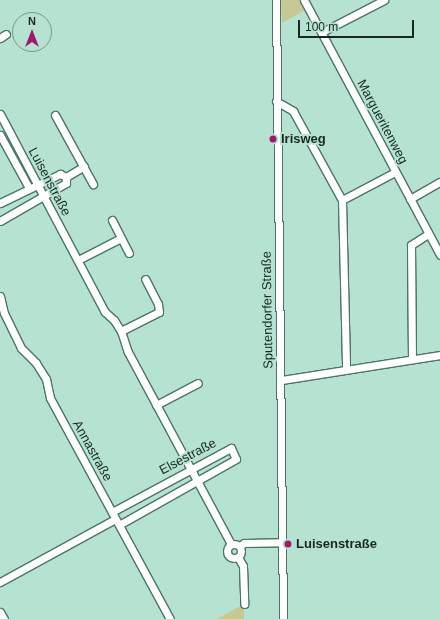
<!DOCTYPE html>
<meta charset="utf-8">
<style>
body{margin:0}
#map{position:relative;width:440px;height:619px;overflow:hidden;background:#b6e3d1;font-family:Arial,sans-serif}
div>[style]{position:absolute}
.green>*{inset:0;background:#c7c893}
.roads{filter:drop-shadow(1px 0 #4b7465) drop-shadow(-1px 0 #4b7465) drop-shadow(0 1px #4b7465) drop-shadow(0 -1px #4b7465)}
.minor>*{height:7px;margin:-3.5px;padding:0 3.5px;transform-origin:3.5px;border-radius:3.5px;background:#fff}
.minor>.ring{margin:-3.5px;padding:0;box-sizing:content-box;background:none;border:7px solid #fff;border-radius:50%}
.dots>*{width:11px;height:11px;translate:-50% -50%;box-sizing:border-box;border:2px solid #b6e3d1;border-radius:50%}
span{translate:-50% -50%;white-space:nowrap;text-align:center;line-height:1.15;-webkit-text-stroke:4px #b6e3d1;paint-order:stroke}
.street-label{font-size:13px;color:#172822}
.poi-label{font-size:13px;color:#172822;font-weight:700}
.left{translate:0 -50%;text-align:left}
.north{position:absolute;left:12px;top:12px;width:40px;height:40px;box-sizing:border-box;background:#b6e3d1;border:1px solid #76988b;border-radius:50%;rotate:0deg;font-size:11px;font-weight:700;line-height:16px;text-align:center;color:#172822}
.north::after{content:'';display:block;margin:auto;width:14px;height:18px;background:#9e1a6b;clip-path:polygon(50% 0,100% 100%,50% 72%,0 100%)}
.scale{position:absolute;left:298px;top:20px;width:116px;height:18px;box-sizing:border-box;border:2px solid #172822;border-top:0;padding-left:5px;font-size:12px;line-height:14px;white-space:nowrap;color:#172822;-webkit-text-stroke:3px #b6e3d1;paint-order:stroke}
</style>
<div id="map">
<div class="green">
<div style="clip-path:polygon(281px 0,300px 0,305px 10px,282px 23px)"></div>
<div style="clip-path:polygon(244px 604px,244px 619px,217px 619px)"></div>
</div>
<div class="roads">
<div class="minor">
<div style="left:276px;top:0;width:619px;rotate:89.35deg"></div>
<div style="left:304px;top:0;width:289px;rotate:61.9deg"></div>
<div style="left:322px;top:32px;width:70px;rotate:-27.3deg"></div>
<div style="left:0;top:38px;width:7px;rotate:-34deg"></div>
<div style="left:276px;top:101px;width:20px;rotate:30deg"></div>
<div style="left:293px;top:111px;width:102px;rotate:61.2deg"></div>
<div style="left:342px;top:200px;width:169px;rotate:88.6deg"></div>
<div style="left:0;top:114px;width:224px;rotate:62.1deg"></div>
<div style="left:105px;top:312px;width:12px;rotate:42deg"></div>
<div style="left:114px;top:320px;width:13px;rotate:58deg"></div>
<div style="left:121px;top:331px;width:22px;rotate:72deg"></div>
<div style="left:128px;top:352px;width:218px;rotate:61.8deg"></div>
<div style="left:55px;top:115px;width:79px;rotate:61.2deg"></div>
<div style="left:0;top:135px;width:60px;rotate:61.3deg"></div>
<div style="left:66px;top:177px;width:21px;rotate:-31deg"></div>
<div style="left:410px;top:199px;width:34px;rotate:-30deg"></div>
<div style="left:342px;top:200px;width:60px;rotate:-27.8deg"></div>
<div style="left:0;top:203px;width:67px;rotate:-25.8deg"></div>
<div style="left:60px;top:174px;width:7px;rotate:27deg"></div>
<div style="left:66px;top:177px;width:6px;rotate:90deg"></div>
<div style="left:66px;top:183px;width:76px;rotate:150.1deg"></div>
<div style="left:112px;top:220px;width:37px;rotate:63deg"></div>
<div style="left:78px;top:260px;width:48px;rotate:-27.1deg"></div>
<div style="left:0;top:296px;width:17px;rotate:77deg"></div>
<div style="left:4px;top:313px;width:39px;rotate:64deg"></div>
<div style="left:21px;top:348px;width:21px;rotate:45deg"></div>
<div style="left:36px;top:363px;width:19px;rotate:58deg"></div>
<div style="left:46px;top:379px;width:19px;rotate:78deg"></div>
<div style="left:50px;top:398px;width:251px;rotate:61.5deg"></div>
<div style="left:121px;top:331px;width:42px;rotate:-26.6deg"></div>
<div style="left:159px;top:312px;width:8px;rotate:-97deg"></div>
<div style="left:158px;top:304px;width:28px;rotate:-117deg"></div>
<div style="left:412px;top:359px;width:114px;rotate:-90.5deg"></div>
<div style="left:411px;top:245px;width:20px;rotate:-33deg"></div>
<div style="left:282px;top:380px;width:160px;rotate:-9deg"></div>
<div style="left:156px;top:405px;width:47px;rotate:-27.6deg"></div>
<div style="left:112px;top:512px;width:135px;rotate:-28.3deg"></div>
<div style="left:231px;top:448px;width:12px;rotate:66deg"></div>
<div style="left:236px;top:459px;width:134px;rotate:150.6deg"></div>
<div class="ring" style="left:227px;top:544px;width:7px;height:7px"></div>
<div style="left:240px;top:546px;width:5px;rotate:-37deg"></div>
<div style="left:244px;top:543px;width:39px;rotate:-1deg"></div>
<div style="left:238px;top:557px;width:10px;rotate:61deg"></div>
<div style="left:243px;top:566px;width:38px;rotate:88deg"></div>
<div style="left:0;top:582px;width:131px;rotate:-28.7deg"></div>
<div style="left:0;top:612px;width:8px;rotate:60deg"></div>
</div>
</div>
<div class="dots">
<div style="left:273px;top:139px;background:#9e1a6b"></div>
<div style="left:288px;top:544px;background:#9e1a6b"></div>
</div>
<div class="street-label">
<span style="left:382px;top:122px;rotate:62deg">Margueritenweg</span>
<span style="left:49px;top:182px;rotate:62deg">Luisenstraße</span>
<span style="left:268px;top:310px;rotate:-91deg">Sputendorfer Straße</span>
<span style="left:92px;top:451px;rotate:61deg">Annastraße</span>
<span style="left:188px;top:457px;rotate:-28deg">Elsestraße</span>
</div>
<div class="poi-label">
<span class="left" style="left:281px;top:139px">Irisweg</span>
<span class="left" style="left:296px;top:544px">Luisenstraße</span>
</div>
<div class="north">N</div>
<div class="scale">100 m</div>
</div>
